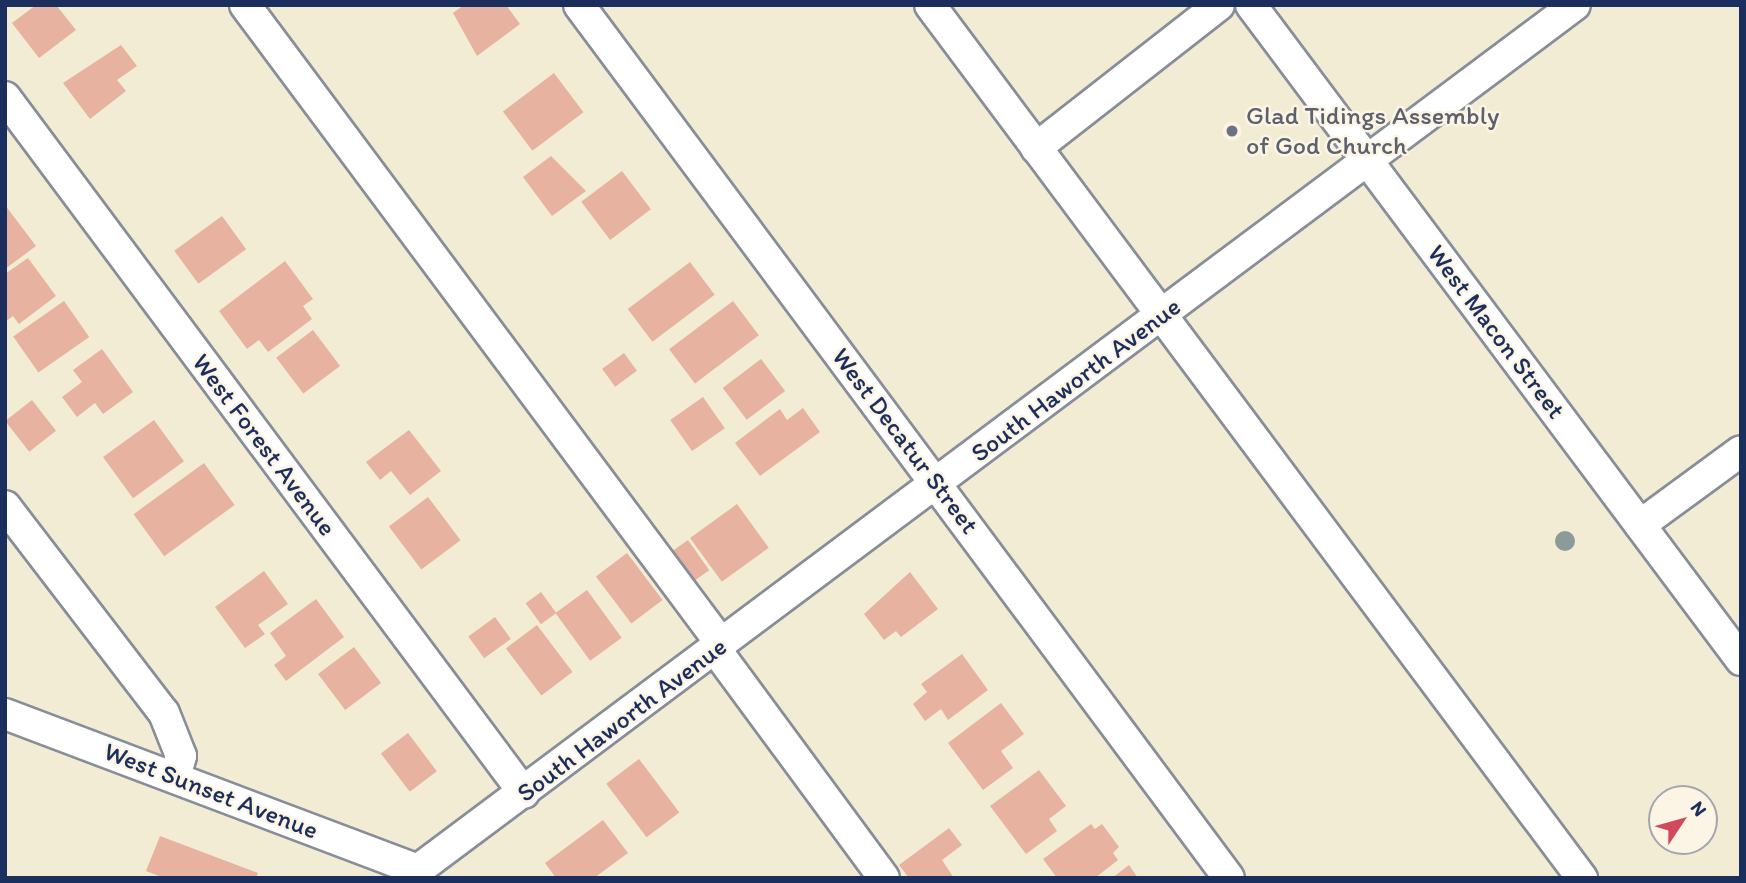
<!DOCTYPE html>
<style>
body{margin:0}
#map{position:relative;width:1746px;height:883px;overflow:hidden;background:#f3ecd4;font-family:Itim,sans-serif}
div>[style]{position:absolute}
.building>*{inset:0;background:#e7b29f;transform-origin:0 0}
.roads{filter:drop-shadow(2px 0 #878e99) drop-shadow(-2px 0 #878e99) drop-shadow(0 2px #878e99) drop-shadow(0 -2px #878e99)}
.minor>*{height:30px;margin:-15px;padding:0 15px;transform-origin:15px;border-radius:15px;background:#fff}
.trees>*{width:20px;height:20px;margin:-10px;border-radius:50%;background:#8a9b9a}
.dots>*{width:19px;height:19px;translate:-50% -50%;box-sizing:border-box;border:4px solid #fcf5e5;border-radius:50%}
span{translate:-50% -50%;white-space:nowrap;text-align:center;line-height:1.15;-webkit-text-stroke:5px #fcf5e5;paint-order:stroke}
.worship-label{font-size:26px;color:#5b616d}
.left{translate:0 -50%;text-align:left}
.street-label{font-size:26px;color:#1b2f5e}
.frame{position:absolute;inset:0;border:7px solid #1b2f5e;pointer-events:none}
.north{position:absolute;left:1648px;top:785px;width:70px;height:70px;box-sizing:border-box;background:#fcf5e5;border:2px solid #a2a6af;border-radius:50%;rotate:54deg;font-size:19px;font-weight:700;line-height:28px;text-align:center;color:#1b2f5e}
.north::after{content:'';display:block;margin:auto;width:24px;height:32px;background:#d1495b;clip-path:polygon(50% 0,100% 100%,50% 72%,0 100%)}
</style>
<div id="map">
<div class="building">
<div style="clip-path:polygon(36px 5px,56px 5px,76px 30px,39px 58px,12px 23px)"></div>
<div style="clip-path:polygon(464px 5px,506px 5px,520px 24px,477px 56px,453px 13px)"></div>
<div style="clip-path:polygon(121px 45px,137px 66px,117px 80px,126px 91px,90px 119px,63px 83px)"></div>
<div style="left:554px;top:73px;width:49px;height:64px;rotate:53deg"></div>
<div style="clip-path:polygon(551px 156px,586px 191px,552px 216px,523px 177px)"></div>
<div style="left:622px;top:171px;width:48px;height:51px;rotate:53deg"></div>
<div style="clip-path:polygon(5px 205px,36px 246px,5px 269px)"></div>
<div style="left:222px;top:216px;width:41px;height:59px;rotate:54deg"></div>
<div style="clip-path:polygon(28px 258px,56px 296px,19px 324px,13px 316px,5px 322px,5px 274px)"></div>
<div style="clip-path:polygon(285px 261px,313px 299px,303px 306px,312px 319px,268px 352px,259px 340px,247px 349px,219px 311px)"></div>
<div style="left:690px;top:262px;width:41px;height:78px;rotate:53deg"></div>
<div style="left:64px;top:301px;width:44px;height:62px;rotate:55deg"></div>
<div style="left:733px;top:301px;width:43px;height:80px;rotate:53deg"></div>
<div style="left:313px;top:330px;width:45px;height:46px;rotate:53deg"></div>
<div style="clip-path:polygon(102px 349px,133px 392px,103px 414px,95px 403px,77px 417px,62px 397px,82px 382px,73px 370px)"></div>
<div style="left:624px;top:353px;width:22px;height:27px;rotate:54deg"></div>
<div style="left:761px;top:359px;width:40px;height:48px;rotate:53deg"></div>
<div style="left:703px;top:397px;width:38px;height:40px;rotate:55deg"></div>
<div style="left:32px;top:400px;width:39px;height:34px;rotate:52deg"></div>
<div style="clip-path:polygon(803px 408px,820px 432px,760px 476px,735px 443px,780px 409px,787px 420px)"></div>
<div style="left:154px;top:420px;width:51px;height:63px;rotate:54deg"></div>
<div style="clip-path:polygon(409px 430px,441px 471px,410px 495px,391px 471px,380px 480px,366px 462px)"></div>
<div style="left:204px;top:463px;width:52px;height:87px;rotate:54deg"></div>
<div style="left:428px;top:497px;width:54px;height:49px;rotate:53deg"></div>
<div style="left:737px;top:504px;width:54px;height:58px;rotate:54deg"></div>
<div style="left:688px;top:540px;width:37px;height:19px;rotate:55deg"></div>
<div style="left:627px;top:553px;width:59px;height:39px;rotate:53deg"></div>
<div style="clip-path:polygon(264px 571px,288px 604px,258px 625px,265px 634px,245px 648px,215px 607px)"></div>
<div style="clip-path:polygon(910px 572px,938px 609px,901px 637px,896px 631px,884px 640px,864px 614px)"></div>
<div style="left:587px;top:590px;width:59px;height:39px;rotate:54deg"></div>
<div style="left:541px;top:592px;width:26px;height:19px;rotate:54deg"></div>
<div style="clip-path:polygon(316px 599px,344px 637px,286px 681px,274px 665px,286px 656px,270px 633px)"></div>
<div style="left:495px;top:617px;width:27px;height:33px;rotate:54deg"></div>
<div style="left:537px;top:625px;width:59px;height:39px;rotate:53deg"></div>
<div style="left:354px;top:647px;width:45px;height:45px;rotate:53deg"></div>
<div style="clip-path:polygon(962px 654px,988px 690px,948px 720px,941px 709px,925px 721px,913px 704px,927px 692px,921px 684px)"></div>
<div style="clip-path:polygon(1001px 703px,1024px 734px,1001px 751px,1013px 768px,983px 790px,948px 743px)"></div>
<div style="left:408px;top:733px;width:48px;height:34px;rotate:53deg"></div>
<div style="left:639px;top:759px;width:67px;height:41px;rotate:53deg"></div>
<div style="clip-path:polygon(1039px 770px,1066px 806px,1049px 819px,1057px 831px,1026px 854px,990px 806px)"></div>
<div style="clip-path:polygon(603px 820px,628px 853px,594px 878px,556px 878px,545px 863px)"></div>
<div style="clip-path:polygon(1091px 824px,1095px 829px,1102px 824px,1119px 847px,1113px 853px,1118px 860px,1095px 878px,1057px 878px,1043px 859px)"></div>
<div style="clip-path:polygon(949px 828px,962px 845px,942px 860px,954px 878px,909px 878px,899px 865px)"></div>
<div style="clip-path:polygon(160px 836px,258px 873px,256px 878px,164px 878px,146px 871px)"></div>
<div style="clip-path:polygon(1129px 865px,1138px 878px,1112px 878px)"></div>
</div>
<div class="roads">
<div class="minor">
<div style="left:245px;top:5px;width:798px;rotate:53.3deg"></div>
<div style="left:579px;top:5px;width:1088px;rotate:53.33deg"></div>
<div style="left:930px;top:5px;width:1090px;rotate:53.25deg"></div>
<div style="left:1251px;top:5px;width:818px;rotate:53.2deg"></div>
<div style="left:5px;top:97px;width:868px;rotate:53.29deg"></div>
<div style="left:1036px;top:148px;width:232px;rotate:-38deg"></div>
<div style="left:5px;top:506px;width:261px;rotate:52.5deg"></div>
<div style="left:164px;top:713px;width:46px;rotate:68.4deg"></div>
<div style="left:181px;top:756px;width:22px;rotate:106deg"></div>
<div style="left:1640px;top:525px;width:125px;rotate:-36.2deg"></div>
<div style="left:716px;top:650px;width:283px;rotate:53.6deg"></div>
<div style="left:5px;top:714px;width:441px;rotate:20.7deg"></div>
<div style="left:407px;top:878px;width:1458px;rotate:-36.78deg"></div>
</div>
</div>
<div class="trees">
<div style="left:1565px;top:541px"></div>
</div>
<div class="dots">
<div style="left:1232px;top:131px;background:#6b7280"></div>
</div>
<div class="worship-label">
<span class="left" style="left:1246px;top:131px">Glad Tidings Assembly<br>of God Church</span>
</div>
<div class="street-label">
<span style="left:1496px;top:332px;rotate:53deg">West Macon Street</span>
<span style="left:1076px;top:380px;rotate:-37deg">South Haworth Avenue</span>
<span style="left:905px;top:441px;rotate:53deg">West Decatur Street</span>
<span style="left:264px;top:445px;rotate:53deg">West Forest Avenue</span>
<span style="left:622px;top:720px;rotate:-37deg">South Haworth Avenue</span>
<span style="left:211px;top:791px;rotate:21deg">West Sunset Avenue</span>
</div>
<div class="frame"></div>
<div class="north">N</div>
</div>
